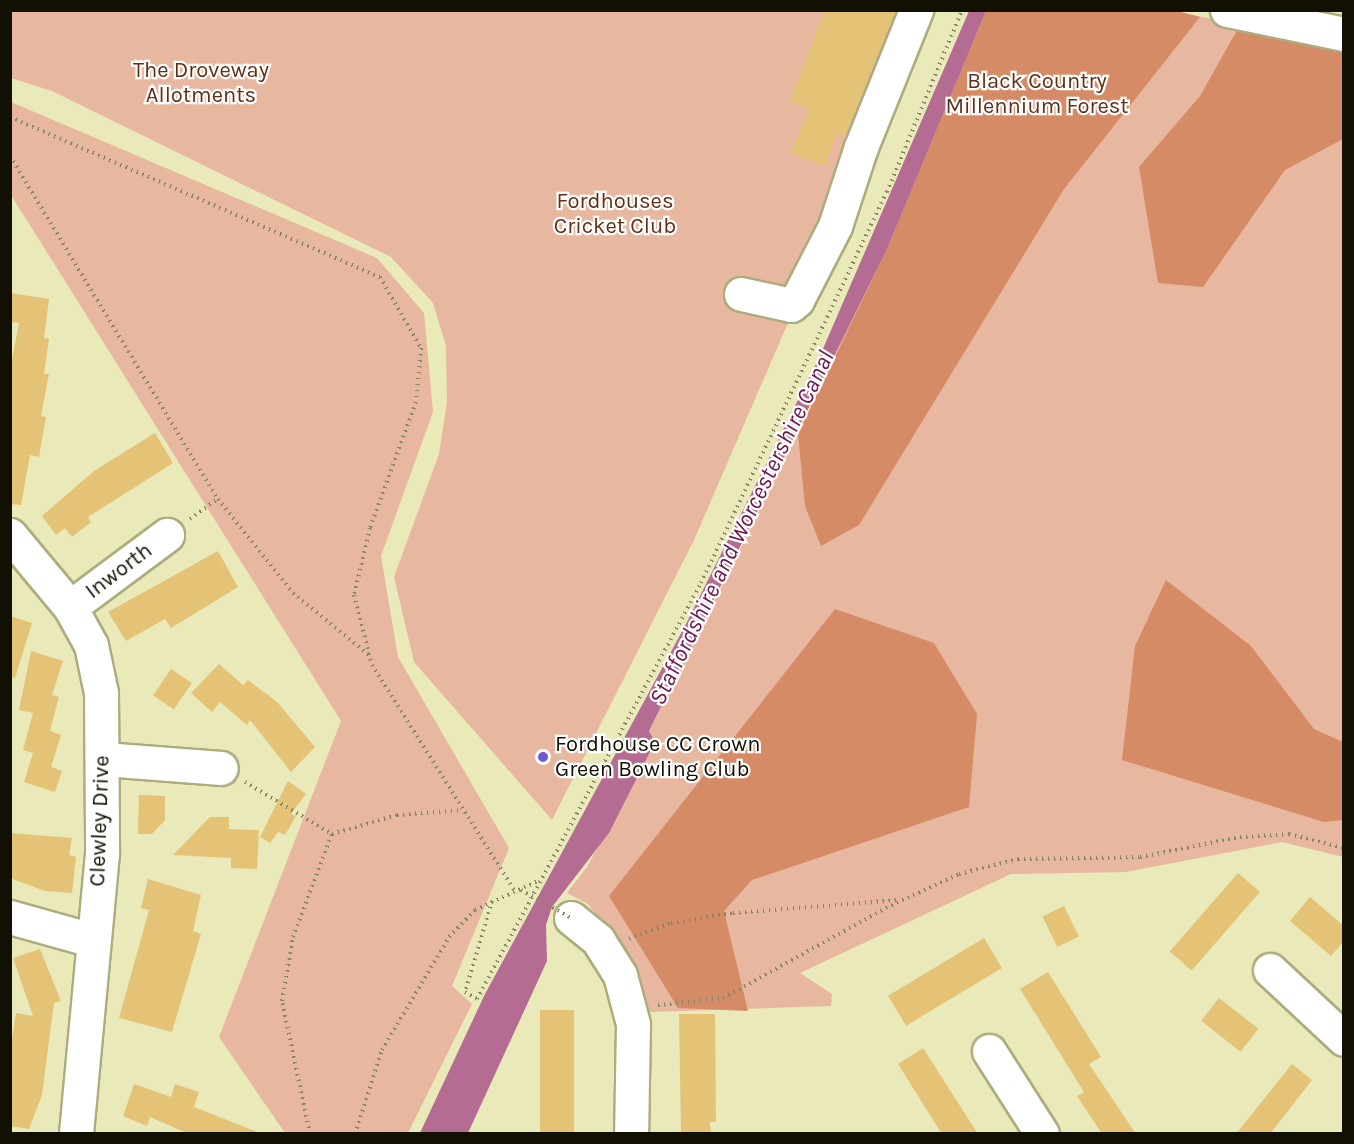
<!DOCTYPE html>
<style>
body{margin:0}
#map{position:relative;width:1354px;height:1144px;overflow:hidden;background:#e9e9b9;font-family:Karla,sans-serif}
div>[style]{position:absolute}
.green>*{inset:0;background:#e8b79f}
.forest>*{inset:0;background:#d58b66}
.water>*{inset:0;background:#b46c93}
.building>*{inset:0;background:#e4c376;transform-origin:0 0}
.path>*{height:4px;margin-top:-2px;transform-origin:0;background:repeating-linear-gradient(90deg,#868665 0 1.5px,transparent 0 6px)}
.roads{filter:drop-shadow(2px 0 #acac7e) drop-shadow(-2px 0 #acac7e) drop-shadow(0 2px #acac7e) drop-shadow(0 -2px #acac7e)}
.minor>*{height:33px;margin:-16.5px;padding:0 16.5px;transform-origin:16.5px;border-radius:16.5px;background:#fff}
.path-bridge>*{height:4px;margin-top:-2px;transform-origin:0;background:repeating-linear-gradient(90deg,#868665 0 1.5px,transparent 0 6px)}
.dots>*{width:16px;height:16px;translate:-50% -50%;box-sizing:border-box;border:3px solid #fff;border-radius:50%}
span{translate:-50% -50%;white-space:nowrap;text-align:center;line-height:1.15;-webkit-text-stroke:4.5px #fff;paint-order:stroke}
.park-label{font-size:22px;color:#602f15}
.street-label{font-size:22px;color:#111002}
.poi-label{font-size:22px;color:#111002}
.left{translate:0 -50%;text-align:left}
.water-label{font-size:24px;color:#6d154c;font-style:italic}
.frame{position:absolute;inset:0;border:12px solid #111002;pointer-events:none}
</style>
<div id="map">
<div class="green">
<div style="clip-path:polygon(10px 11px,923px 11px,694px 540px,552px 820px,414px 662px,394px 577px,439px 454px,447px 402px,446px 346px,433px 303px,391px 257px,52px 91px,11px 78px)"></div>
<div style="clip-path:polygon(986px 11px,1173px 11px,1343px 45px,1343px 857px,1282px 842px,1126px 872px,1011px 874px,800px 973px,832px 994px,831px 1006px,650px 1012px,617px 944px,588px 904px,567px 893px,587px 867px,655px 743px,649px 731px,798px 434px,898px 219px)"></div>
<div style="clip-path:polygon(11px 102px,377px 258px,424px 313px,433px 412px,381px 556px,398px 657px,509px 848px,452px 986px,472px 1004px,408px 1133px,285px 1133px,219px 1037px,341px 721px,11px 195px)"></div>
</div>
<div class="forest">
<div style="clip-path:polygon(1173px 10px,1200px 17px,1064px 189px,859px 525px,821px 546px,805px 506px,798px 434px,887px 249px,986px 11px)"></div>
<div style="clip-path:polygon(1240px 25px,1343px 45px,1343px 139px,1285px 170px,1203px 287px,1158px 283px,1139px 167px,1200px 96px)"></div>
<div style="clip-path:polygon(1166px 580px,1251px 646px,1314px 729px,1343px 742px,1343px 820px,1324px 822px,1122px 760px,1135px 646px)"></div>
<div style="clip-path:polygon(835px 609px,934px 643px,977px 714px,969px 807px,752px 880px,724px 911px,748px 1011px,678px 1008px,609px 896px)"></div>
</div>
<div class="water">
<div style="clip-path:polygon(969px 11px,986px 11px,887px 249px,649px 731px,655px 742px,609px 833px,552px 907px,546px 925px,547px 961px,468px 1133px,420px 1133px,485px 994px,685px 626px,819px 358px)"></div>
</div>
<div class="building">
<div style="clip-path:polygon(825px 10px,896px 10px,845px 136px,837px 133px,825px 166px,791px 153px,809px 109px,790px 101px)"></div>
<div style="clip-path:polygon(10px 293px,49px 299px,44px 338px,49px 339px,44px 374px,49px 374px,41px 416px,46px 417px,39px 457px,30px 455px,21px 505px,10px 504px,10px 370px,19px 323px,10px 322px)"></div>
<div style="clip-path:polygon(155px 433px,173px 463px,88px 517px,91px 522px,72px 537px,65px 528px,56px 535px,42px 516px,94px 471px)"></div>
<div style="clip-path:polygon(218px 551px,238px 587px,171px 628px,165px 619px,126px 641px,108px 612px)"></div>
<div style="clip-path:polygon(10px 616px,32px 623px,15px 678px,10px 677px)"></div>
<div style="clip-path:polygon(31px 651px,63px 661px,52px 695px,59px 697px,50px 731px,61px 735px,51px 767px,62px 771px,55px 792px,24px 782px,33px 753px,23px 750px,33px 713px,19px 710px)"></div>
<div style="clip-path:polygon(219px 664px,243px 685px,248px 680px,277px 702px,315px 747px,291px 772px,250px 720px,247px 725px,220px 702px,212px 712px,191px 693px)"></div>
<div style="left:171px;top:669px;width:25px;height:32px;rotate:34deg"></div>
<div style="clip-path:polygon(288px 781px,306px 794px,291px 814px,296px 816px,285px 835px,278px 832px,270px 843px,260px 837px)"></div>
<div style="clip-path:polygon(139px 795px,165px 796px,165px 820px,152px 834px,138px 834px)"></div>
<div style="clip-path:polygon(210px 817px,229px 817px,229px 829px,259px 830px,257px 869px,231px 868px,231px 858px,173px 855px)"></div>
<div style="clip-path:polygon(10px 833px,72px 838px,69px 855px,76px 857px,72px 893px,45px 891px,10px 878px)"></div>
<div style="left:1238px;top:873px;width:29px;height:104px;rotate:41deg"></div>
<div style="clip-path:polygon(148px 879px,201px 895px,193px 931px,201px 934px,172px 1032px,119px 1018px,149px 910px,141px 908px)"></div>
<div style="clip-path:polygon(1310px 897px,1344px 926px,1344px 941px,1331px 956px,1290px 921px)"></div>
<div style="left:1064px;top:906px;width:34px;height:24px;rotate:64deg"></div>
<div style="left:984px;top:938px;width:35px;height:112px;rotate:59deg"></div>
<div style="clip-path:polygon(40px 949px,61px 1001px,54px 1003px,42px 1095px,29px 1129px,10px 1126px,10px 1053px,16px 1013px,33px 1016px,13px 958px)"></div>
<div style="clip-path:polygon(1048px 972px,1101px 1057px,1089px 1064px,1136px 1134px,1102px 1134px,1077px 1096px,1084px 1092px,1020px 989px)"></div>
<div style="left:1219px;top:998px;width:50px;height:29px;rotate:38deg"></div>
<div style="left:540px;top:1010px;width:34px;height:124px"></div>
<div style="clip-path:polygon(679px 1014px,715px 1014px,716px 1122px,710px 1122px,711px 1134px,681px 1134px)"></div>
<div style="clip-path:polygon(923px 1048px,978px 1134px,942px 1134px,898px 1064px)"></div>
<div style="clip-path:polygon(1292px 1064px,1312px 1080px,1270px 1134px,1236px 1134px)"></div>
<div style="clip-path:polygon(134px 1084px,171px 1097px,175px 1084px,199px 1092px,194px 1107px,262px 1134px,189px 1134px,150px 1117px,147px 1126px,123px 1116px)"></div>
</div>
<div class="path">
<div style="left:10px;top:117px;width:403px;rotate:23.4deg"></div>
<div style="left:380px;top:277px;width:82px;rotate:60deg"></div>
<div style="left:421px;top:348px;width:54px;rotate:95.3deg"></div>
<div style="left:416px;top:402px;width:134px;rotate:110.1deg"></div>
<div style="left:370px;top:528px;width:69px;rotate:103.4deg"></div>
<div style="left:354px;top:595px;width:72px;rotate:75.6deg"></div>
<div style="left:372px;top:665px;width:270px;rotate:57.7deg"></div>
<div style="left:10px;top:156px;width:401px;rotate:58.8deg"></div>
<div style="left:218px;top:499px;width:120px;rotate:51.4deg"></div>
<div style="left:293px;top:593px;width:98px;rotate:39.2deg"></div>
<div style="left:190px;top:519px;width:34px;rotate:-36deg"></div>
<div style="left:245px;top:782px;width:101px;rotate:30.9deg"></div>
<div style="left:332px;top:834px;width:68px;rotate:-16.3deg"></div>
<div style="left:397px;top:815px;width:66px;rotate:-4.3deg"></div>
<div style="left:492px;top:901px;width:95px;rotate:106.5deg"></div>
<div style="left:465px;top:992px;width:14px;rotate:30deg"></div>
<div style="left:477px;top:999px;width:472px;rotate:-61.7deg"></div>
<div style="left:701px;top:583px;width:433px;rotate:-64.6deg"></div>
<div style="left:887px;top:192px;width:197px;rotate:-67.6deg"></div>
<div style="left:629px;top:939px;width:45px;rotate:-20.9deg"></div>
<div style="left:671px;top:923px;width:63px;rotate:-9.2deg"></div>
<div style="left:733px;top:913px;width:167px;rotate:-4.5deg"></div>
<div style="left:658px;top:1005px;width:65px;rotate:-6.1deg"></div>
<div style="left:723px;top:998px;width:186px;rotate:-28.9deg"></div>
<div style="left:886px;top:908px;width:81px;rotate:-25deg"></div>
<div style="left:959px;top:874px;width:61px;rotate:-14.3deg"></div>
<div style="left:1018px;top:859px;width:122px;rotate:-0.9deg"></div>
<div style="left:1140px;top:857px;width:102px;rotate:-11.3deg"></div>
<div style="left:1240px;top:837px;width:49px;rotate:-3.5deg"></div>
<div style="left:1289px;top:834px;width:57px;rotate:14.3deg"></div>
<div style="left:310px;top:1134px;width:136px;rotate:-101.9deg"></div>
<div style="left:282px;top:1001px;width:65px;rotate:-80.2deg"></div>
<div style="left:293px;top:937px;width:110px;rotate:-69.3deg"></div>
<div style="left:355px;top:1134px;width:88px;rotate:-72.2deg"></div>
<div style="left:382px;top:1050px;width:131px;rotate:-59.3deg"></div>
<div style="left:449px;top:937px;width:37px;rotate:-46deg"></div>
<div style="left:475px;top:910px;width:69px;rotate:-24.7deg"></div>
</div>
<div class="roads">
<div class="minor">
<div style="left:1227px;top:10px;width:119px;rotate:11.6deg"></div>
<div style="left:741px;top:294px;width:51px;rotate:12.4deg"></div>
<div style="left:791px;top:305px;width:8px;rotate:-40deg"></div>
<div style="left:797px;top:300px;width:83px;rotate:-62.8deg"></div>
<div style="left:835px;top:226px;width:83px;rotate:-71.8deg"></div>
<div style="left:861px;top:147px;width:148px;rotate:-68.1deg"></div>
<div style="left:10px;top:535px;width:94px;rotate:50.2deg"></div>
<div style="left:70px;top:607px;width:43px;rotate:61.1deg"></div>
<div style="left:91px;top:645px;width:49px;rotate:78.2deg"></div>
<div style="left:101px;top:693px;width:160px;rotate:89.6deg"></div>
<div style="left:102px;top:853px;width:282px;rotate:95.3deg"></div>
<div style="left:70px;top:607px;width:121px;rotate:-36.6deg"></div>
<div style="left:104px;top:759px;width:117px;rotate:4.4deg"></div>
<div style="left:10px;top:917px;width:85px;rotate:15.7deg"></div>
<div style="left:571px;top:918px;width:35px;rotate:39deg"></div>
<div style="left:598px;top:940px;width:41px;rotate:57.8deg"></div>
<div style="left:620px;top:975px;width:51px;rotate:75.1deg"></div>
<div style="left:633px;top:1024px;width:110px;rotate:91deg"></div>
<div style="left:1270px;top:970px;width:101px;rotate:43deg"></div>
<div style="left:989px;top:1051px;width:98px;rotate:57.4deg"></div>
</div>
</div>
<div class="path-bridge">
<div style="left:521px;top:890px;width:57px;rotate:29.2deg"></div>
</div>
<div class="dots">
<div style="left:543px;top:757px;background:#6f59d2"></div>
</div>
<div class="park-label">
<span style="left:201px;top:83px">The Droveway<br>Allotments</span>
<span style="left:1037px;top:94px">Black Country<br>Millennium Forest</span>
<span style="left:615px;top:214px">Fordhouses<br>Cricket Club</span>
</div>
<div class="street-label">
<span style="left:119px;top:571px;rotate:-37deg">Inworth</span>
<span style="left:100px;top:821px;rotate:-88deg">Clewley Drive</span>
</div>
<div class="poi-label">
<span class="left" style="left:555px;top:757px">Fordhouse CC Crown<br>Green Bowling Club</span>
</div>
<div class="water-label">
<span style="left:742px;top:528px;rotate:-64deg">Staffordshire and Worcestershire Canal</span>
</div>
<div class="frame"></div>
</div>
